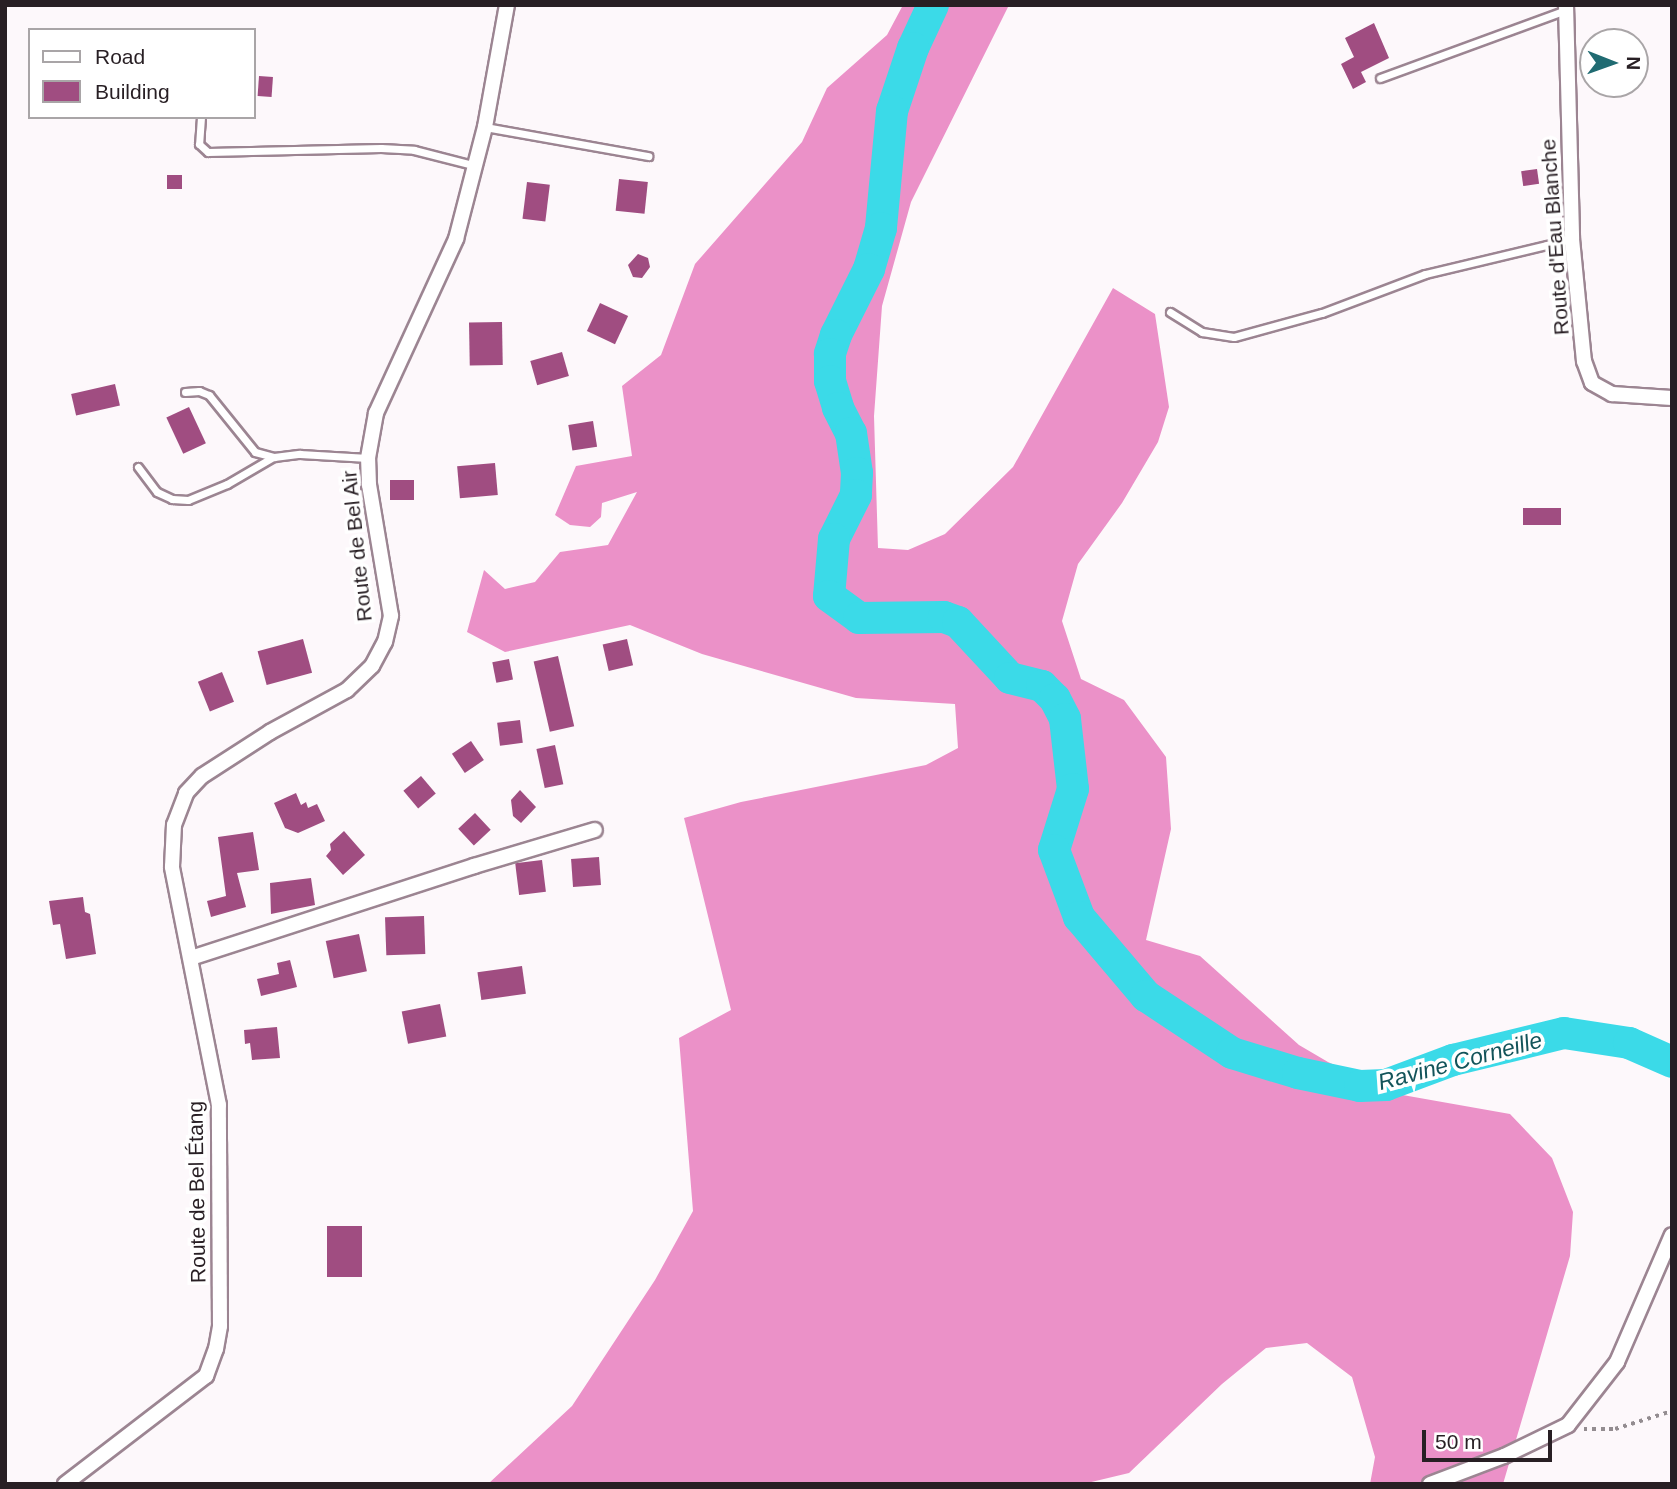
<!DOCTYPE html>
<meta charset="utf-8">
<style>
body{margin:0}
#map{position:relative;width:1677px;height:1489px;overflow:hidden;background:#fdf8fb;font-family:Arial,sans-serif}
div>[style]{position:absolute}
.forest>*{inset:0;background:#eb91c8}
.river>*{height:32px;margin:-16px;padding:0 16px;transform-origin:16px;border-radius:16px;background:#3bdae8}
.building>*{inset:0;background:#a04d81;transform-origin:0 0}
.path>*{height:3.5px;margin-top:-1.75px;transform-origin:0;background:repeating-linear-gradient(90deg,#938c90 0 3.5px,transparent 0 8.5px)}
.roads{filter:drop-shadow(2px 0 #9c8592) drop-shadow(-2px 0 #9c8592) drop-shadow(0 2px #9c8592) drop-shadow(0 -2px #9c8592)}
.lane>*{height:7px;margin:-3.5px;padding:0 3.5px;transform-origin:3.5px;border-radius:3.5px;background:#fff}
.street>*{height:14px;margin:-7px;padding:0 7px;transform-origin:7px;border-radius:7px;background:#fff}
span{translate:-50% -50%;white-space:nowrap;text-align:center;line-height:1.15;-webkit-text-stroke:7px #fff;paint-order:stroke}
.street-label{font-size:21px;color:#281f24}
.water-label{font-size:23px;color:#13545a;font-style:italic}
.frame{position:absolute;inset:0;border:7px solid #281f24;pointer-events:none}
.legend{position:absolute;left:28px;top:28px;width:228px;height:91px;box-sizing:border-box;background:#fff;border:2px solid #a9a5a7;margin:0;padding:9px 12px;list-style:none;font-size:21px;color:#281f24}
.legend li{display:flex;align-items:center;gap:14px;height:35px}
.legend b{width:35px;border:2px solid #a9a5a7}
.north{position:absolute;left:1579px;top:28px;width:70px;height:70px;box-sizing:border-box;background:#fff;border:2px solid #a9a5a7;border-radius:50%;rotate:91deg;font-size:19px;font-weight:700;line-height:28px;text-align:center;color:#281f24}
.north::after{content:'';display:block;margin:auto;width:24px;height:32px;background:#206b72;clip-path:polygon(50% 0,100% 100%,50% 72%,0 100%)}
.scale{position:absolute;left:1422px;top:1430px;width:130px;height:32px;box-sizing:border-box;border:4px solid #281f24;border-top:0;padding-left:9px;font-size:21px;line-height:24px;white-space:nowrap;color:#281f24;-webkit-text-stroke:5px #fff;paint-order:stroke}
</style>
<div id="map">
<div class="forest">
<div style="clip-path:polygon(903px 5px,1009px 5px,911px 202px,882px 306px,874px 416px,878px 548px,908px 550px,945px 534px,1013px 467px,1113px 288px,1155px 314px,1169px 407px,1158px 442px,1122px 503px,1078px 564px,1062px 621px,1081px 679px,1124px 700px,1166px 757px,1171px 829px,1146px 940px,1200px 956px,1299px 1045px,1328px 1062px,1397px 1094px,1510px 1114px,1552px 1158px,1573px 1212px,1570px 1256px,1503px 1484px,1370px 1484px,1375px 1457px,1352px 1377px,1307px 1343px,1266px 1348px,1222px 1384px,1129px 1473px,1083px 1484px,488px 1484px,572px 1406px,655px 1280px,693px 1211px,679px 1038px,731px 1010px,684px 818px,741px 802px,926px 765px,958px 748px,955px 704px,856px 698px,702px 654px,630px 625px,505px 652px,467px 632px,484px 570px,505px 589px,535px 582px,560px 552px,608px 545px,637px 492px,602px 503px,601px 517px,590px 527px,570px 525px,555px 515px,576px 466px,632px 456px,622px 386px,661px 355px,695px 264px,802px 142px,827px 88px,887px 35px)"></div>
</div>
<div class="river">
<div style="left:933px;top:5px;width:47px;rotate:114.9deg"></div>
<div style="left:913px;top:48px;width:66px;rotate:108.4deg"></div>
<div style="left:892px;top:111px;width:118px;rotate:95.4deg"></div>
<div style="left:881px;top:228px;width:43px;rotate:106.3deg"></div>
<div style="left:869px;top:269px;width:74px;rotate:116.6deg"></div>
<div style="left:836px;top:335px;width:20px;rotate:108deg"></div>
<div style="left:830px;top:354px;width:27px;rotate:90deg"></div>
<div style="left:830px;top:381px;width:28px;rotate:73deg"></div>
<div style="left:838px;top:408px;width:28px;rotate:63deg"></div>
<div style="left:851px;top:433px;width:40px;rotate:81.5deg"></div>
<div style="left:857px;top:473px;width:22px;rotate:93deg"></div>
<div style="left:856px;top:495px;width:49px;rotate:116.6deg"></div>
<div style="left:834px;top:539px;width:57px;rotate:95deg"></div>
<div style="left:829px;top:596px;width:37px;rotate:36deg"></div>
<div style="left:859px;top:618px;width:85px;rotate:-0.7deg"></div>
<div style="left:944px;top:617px;width:15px;rotate:20deg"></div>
<div style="left:958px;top:622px;width:76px;rotate:47.1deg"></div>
<div style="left:1010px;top:678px;width:33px;rotate:14deg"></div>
<div style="left:1042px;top:686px;width:18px;rotate:45deg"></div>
<div style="left:1055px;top:699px;width:22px;rotate:63deg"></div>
<div style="left:1065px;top:719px;width:70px;rotate:83.5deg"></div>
<div style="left:1073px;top:789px;width:64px;rotate:107.3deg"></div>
<div style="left:1054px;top:850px;width:72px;rotate:69.5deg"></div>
<div style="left:1079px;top:917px;width:104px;rotate:49.7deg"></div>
<div style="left:1146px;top:996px;width:103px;rotate:33.5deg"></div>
<div style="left:1232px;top:1053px;width:69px;rotate:16.9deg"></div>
<div style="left:1298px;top:1073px;width:63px;rotate:11.8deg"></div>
<div style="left:1360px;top:1086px;width:26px;rotate:-2deg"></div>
<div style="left:1386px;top:1085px;width:72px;rotate:-20.5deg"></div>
<div style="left:1453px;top:1060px;width:114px;rotate:-13.7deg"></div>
<div style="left:1564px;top:1033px;width:66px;rotate:8.7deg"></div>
<div style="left:1629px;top:1043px;width:47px;rotate:23.8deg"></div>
</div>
<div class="building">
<div style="clip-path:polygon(1374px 23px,1389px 58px,1361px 72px,1366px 82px,1353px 89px,1341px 64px,1354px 57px,1345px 38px)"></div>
<div style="left:259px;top:76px;width:14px;height:20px;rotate:4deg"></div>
<div style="left:1537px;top:169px;width:15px;height:16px;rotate:82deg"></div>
<div style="left:167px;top:175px;width:15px;height:14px"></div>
<div style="left:619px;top:179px;width:29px;height:32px;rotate:6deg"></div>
<div style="left:527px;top:182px;width:23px;height:37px;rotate:7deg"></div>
<div style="clip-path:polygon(638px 254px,648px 258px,650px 267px,642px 278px,633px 277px,628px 265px)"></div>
<div style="left:600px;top:303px;width:31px;height:31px;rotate:25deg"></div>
<div style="left:502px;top:322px;width:43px;height:33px;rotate:89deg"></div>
<div style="left:562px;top:352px;width:25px;height:33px;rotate:74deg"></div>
<div style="left:115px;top:384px;width:22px;height:45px;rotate:77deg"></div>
<div style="left:189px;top:407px;width:40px;height:25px;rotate:65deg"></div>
<div style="left:593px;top:421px;width:26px;height:25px;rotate:81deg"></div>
<div style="left:495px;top:463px;width:32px;height:38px;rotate:85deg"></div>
<div style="left:390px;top:480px;width:24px;height:20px"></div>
<div style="left:1561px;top:508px;width:17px;height:38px;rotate:90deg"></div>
<div style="left:303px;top:639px;width:35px;height:47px;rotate:75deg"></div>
<div style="left:627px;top:639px;width:27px;height:25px;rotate:77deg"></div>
<div style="left:558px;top:656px;width:72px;height:25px;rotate:77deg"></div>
<div style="left:509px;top:659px;width:21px;height:17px;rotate:79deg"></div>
<div style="left:222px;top:672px;width:32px;height:26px;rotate:68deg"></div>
<div style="left:520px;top:720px;width:23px;height:23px;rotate:83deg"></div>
<div style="left:471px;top:741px;width:23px;height:23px;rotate:56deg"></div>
<div style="left:555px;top:745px;width:40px;height:19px;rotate:78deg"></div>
<div style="left:421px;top:776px;width:23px;height:23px;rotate:50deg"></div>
<div style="clip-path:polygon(520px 790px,536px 807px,521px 823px,513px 816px,511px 800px)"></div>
<div style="clip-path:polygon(296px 793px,301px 805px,306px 802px,308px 808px,317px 804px,325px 821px,298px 833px,285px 828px,274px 803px)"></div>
<div style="left:475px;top:813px;width:23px;height:23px;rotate:47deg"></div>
<div style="clip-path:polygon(344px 831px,365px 855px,343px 875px,326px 856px,331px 850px,330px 844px)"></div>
<div style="clip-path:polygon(253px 832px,259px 870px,237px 873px,246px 907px,211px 917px,207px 901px,226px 896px,218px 837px)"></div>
<div style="left:599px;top:857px;width:28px;height:28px;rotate:86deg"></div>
<div style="left:542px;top:860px;width:32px;height:27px;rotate:83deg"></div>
<div style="clip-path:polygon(311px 878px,315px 905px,271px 914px,270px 883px)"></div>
<div style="clip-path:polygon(83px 897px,85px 912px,90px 914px,96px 954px,66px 959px,60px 924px,53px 925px,49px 901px)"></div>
<div style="left:424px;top:916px;width:38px;height:39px;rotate:88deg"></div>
<div style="left:359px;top:934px;width:38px;height:34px;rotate:78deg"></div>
<div style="clip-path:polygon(290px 960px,297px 987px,261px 996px,257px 979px,279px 974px,277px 963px)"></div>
<div style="left:522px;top:966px;width:28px;height:45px;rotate:82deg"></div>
<div style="left:440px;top:1004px;width:33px;height:39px;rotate:79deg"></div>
<div style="clip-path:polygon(277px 1027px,280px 1058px,252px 1060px,250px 1043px,245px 1044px,244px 1030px)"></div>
<div style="left:327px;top:1226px;width:35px;height:51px"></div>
</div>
<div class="path">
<div style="left:1584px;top:1429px;width:31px"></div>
<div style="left:1615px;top:1429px;width:60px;rotate:-17.5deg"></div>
</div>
<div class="roads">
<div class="lane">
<div style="left:1380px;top:78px;width:198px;rotate:-20.1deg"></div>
<div style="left:201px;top:117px;width:27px;rotate:94deg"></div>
<div style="left:199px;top:144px;width:12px;rotate:42deg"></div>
<div style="left:208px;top:152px;width:173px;rotate:-1.3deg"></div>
<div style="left:381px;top:148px;width:33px;rotate:3deg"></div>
<div style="left:414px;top:150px;width:61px;rotate:14.3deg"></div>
<div style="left:485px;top:127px;width:166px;rotate:10.1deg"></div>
<div style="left:1170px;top:312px;width:38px;rotate:32deg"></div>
<div style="left:1202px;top:332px;width:32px;rotate:9deg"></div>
<div style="left:1234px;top:337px;width:91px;rotate:-15.3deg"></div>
<div style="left:1322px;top:313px;width:110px;rotate:-20.7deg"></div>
<div style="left:1425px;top:274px;width:151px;rotate:-13.4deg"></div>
<div style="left:185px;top:392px;width:14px;rotate:-4deg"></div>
<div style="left:199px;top:391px;width:11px;rotate:22deg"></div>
<div style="left:209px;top:395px;width:73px;rotate:51.1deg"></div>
<div style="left:255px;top:452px;width:20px;rotate:15deg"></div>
<div style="left:274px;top:457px;width:26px;rotate:-7deg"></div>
<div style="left:300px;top:454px;width:68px;rotate:3.4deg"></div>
<div style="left:138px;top:467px;width:31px;rotate:53deg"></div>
<div style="left:157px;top:492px;width:17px;rotate:25deg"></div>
<div style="left:172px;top:499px;width:16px;rotate:4deg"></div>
<div style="left:188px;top:500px;width:42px;rotate:-22.3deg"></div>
<div style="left:227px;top:484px;width:53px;rotate:-30.4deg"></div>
</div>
<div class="street">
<div style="left:1566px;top:5px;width:234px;rotate:88.5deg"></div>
<div style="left:1572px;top:239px;width:123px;rotate:84.4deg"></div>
<div style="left:1584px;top:361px;width:23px;rotate:70deg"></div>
<div style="left:1592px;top:383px;width:23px;rotate:29deg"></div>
<div style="left:1612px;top:394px;width:60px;rotate:3.8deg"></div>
<div style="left:191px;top:958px;width:298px;rotate:-18deg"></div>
<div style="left:474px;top:866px;width:126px;rotate:-16.6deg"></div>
<div style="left:65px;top:1484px;width:178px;rotate:-37.5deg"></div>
<div style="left:206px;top:1376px;width:29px;rotate:-70deg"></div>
<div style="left:216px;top:1349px;width:23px;rotate:-80deg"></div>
<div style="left:220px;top:1326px;width:221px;rotate:-90.3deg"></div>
<div style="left:219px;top:1105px;width:243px;rotate:-101.2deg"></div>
<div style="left:172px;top:867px;width:42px;rotate:-87.3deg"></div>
<div style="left:174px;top:825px;width:34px;rotate:-69deg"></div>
<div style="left:186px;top:793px;width:23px;rotate:-47deg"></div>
<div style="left:202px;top:776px;width:81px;rotate:-32.9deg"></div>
<div style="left:270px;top:732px;width:88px;rotate:-28.6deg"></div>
<div style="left:347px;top:690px;width:35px;rotate:-44deg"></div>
<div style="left:372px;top:666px;width:27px;rotate:-62deg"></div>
<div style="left:385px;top:642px;width:27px;rotate:-77deg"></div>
<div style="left:391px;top:616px;width:133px;rotate:-99.5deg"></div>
<div style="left:369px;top:485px;width:27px;rotate:-92deg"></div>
<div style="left:368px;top:458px;width:46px;rotate:-79.9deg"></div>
<div style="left:376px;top:413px;width:192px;rotate:-65.3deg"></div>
<div style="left:456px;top:239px;width:116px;rotate:-75.5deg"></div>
<div style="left:485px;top:127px;width:124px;rotate:-79.8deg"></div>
<div style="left:1430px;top:1484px;width:79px;rotate:-20.7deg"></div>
<div style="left:1504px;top:1456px;width:71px;rotate:-25.8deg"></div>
<div style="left:1568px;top:1425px;width:80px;rotate:-52.1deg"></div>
<div style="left:1617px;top:1362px;width:138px;rotate:-66.6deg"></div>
</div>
</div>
<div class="street-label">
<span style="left:1555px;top:237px;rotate:-94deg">Route d'Eau Blanche</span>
<span style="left:357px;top:546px;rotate:-96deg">Route de Bel Air</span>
<span style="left:197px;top:1192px;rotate:-91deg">Route de Bel Étang</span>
</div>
<div class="water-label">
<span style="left:1460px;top:1061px;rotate:-15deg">Ravine Corneille</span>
</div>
<div class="frame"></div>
<ul class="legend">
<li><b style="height:9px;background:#fff"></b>Road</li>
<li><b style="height:19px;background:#a04d81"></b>Building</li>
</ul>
<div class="north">N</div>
<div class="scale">50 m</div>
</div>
